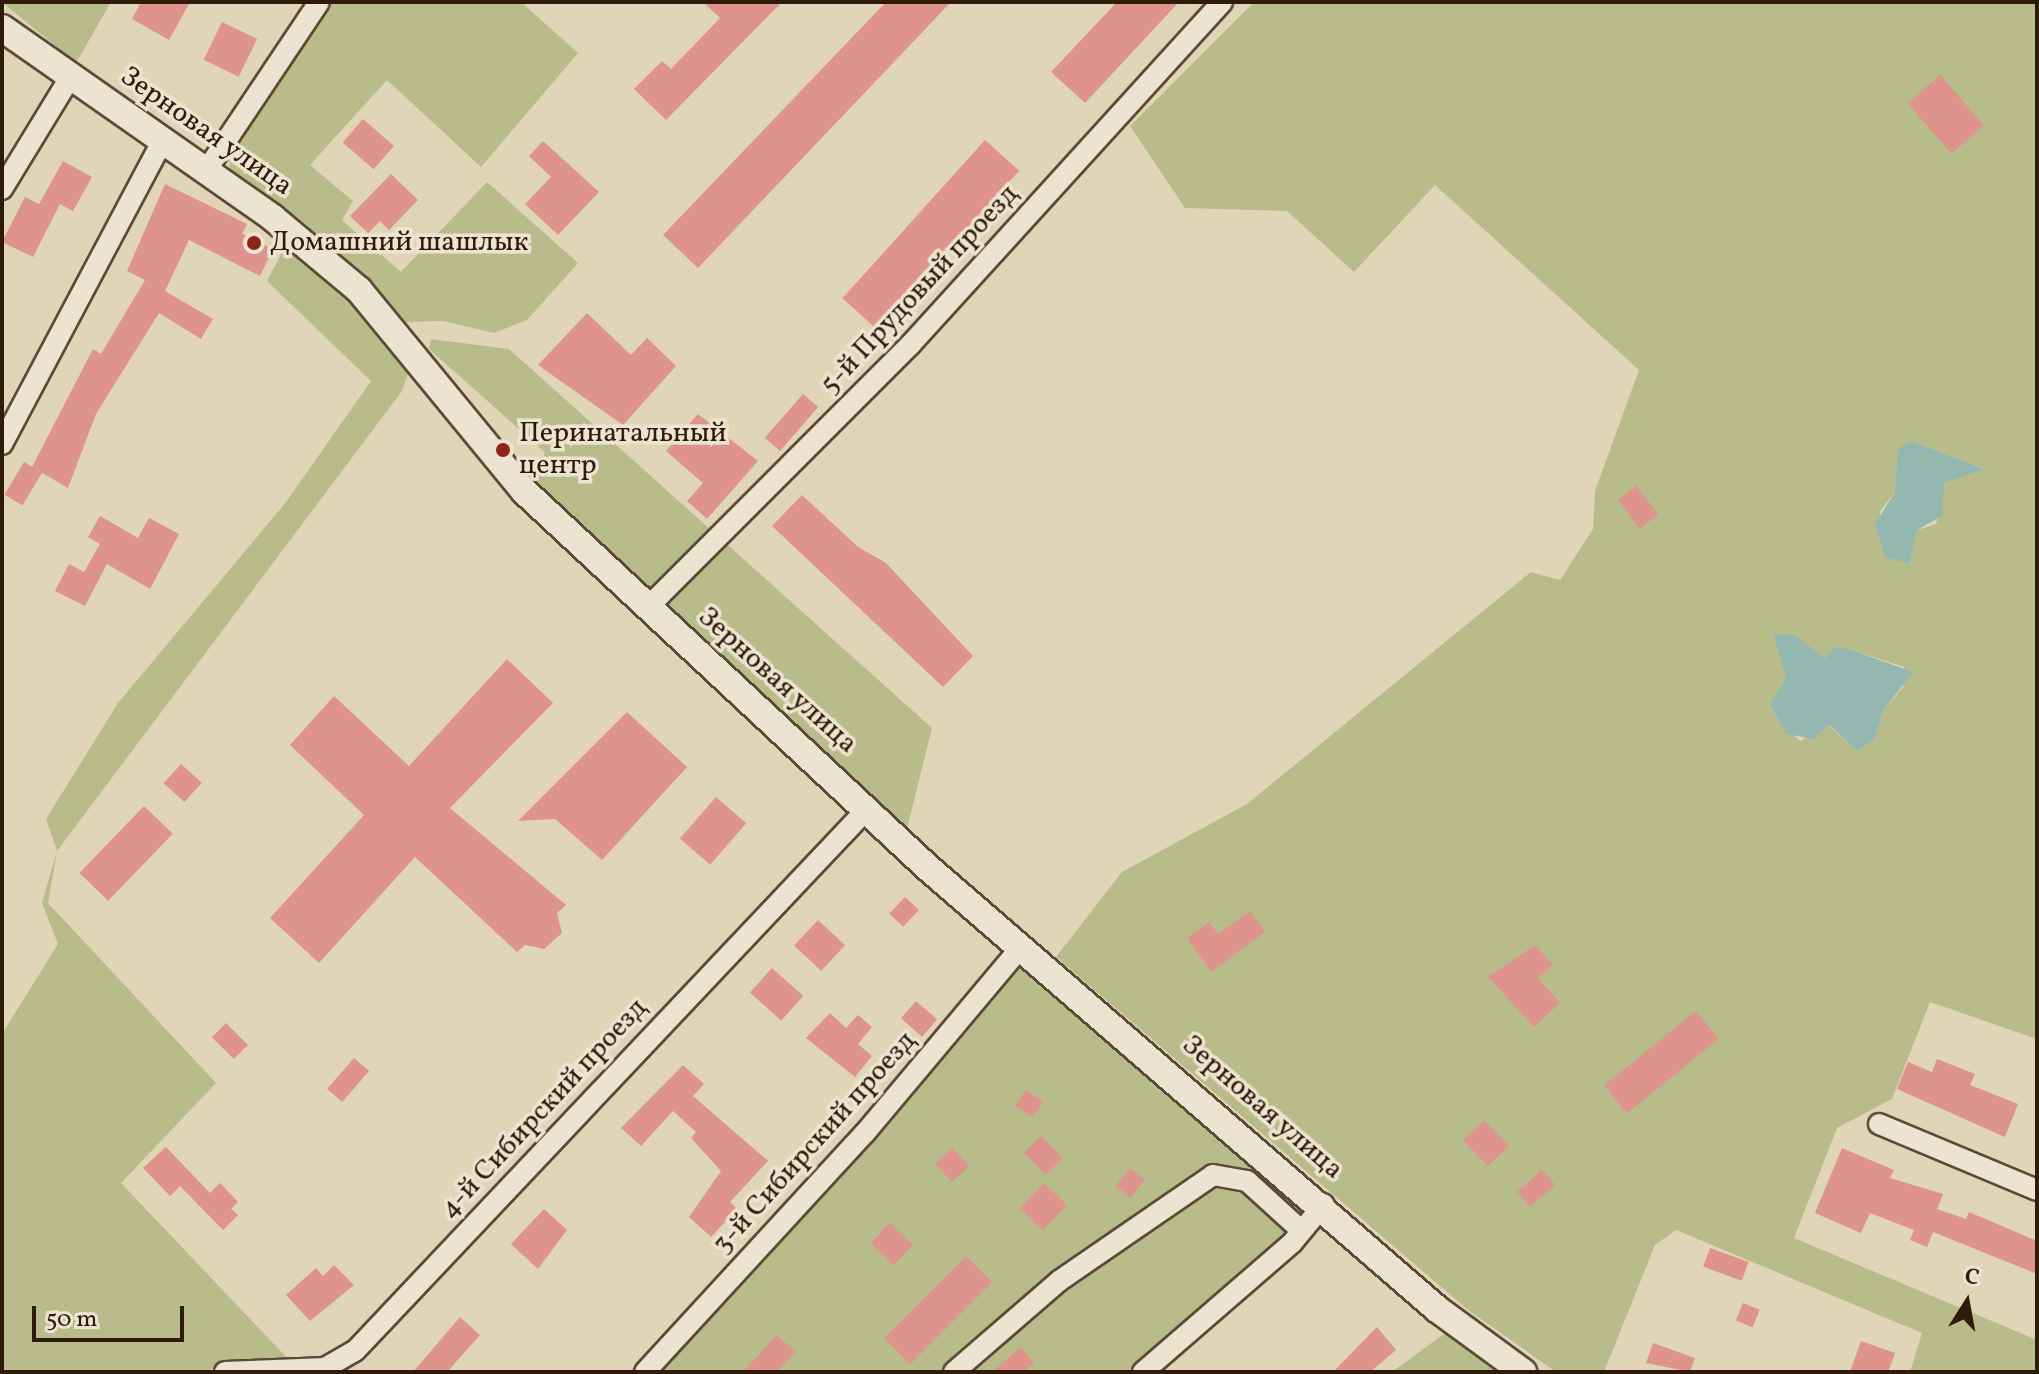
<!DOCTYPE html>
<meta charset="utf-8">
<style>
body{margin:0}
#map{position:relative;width:2039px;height:1374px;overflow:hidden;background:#e1d5b7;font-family:Vollkorn,serif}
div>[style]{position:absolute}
.green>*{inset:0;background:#b8bc8a}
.water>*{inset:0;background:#94b8b0}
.building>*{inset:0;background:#de938c;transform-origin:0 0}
.roads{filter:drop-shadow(2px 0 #5c4a36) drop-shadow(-2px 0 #5c4a36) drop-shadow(0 2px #5c4a36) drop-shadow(0 -2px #5c4a36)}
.minor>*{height:20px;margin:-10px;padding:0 10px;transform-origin:10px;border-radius:10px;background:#ece4d0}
.tertiary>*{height:26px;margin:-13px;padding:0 13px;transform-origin:13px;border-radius:13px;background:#ece4d0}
.dots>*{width:22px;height:22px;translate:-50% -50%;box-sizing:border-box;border:4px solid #ece4d0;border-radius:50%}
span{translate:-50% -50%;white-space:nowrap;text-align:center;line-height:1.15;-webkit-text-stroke:7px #ece4d0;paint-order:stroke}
.street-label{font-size:28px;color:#301b0b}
.poi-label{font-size:28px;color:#301b0b}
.left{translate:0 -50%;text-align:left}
.frame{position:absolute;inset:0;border:4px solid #301b0b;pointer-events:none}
.north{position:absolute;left:1927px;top:1262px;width:80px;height:80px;-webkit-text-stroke:6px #ece4d0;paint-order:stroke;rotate:11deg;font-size:22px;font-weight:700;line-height:32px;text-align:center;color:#301b0b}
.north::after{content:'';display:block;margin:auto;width:28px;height:36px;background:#301b0b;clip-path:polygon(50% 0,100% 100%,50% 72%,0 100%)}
.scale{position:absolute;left:32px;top:1306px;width:152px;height:36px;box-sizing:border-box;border:4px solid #301b0b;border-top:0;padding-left:10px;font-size:24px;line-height:28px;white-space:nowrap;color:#301b0b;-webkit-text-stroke:6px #ece4d0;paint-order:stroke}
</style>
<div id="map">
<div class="green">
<div style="clip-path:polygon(2px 2px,111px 2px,76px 63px)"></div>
<div style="clip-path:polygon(327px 2px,521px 2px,578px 53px,481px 167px,387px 80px,310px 165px,353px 201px,342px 220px,401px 272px,487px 182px,578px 263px,527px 320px,494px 333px,443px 321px,405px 322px,230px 173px,229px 149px)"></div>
<div style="clip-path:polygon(evenodd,1254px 2px,2037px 2px,2037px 1039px,1930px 1002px,1892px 1099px,1837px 1128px,1794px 1238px,2037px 1340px,2037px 1372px,1910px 1372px,1922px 1333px,1676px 1230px,1655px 1245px,1604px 1372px,1556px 1372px,1468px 1310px,1056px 957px,1122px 872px,1247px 804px,1531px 572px,1560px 580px,1593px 529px,1595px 491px,1639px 370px,1435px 185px,1354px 272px,1287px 211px,1185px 208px,1130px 126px,1254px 2px,1959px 460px,1984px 468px,1944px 483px,1936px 524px,1917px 530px,1910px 564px,1885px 556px,1880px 511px,1895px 492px,1959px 460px,1254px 2px,1774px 634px,1826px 658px,1849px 649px,1904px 667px,1903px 687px,1883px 711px,1875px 739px,1849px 744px,1828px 725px,1800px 741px,1781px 724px,1770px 704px,1786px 678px,1774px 634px)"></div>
<div style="clip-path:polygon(288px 241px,355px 295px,412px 361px,402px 391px,57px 851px,48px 903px,216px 1083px,121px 1183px,290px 1361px,238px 1360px,202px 1372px,2px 1372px,2px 1034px,58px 944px,42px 903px,57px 851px,46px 819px,118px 703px,286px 502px,371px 381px,267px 281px)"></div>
<div style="clip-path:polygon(431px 339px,509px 349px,932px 728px,907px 829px,535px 483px,545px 452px,429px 349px)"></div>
<div style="clip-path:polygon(999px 962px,1015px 971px,1026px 968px,1305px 1200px,1313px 1233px,1299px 1250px,1163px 1372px,629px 1372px,860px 1126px)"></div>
<div style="clip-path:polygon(1445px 1333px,1498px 1372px,1392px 1372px)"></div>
</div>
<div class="water">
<div style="clip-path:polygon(1910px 441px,1985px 469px,1944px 483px,1942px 516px,1917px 530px,1910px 564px,1885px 557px,1875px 524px,1895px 492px,1898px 449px)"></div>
<div style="clip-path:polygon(1773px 634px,1794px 635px,1825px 658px,1834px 647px,1849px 649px,1913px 672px,1883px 711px,1875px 739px,1857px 751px,1829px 725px,1813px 739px,1786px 734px,1770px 704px,1786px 678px)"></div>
</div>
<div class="building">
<div style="clip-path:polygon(141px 2px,190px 2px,169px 40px,132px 19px)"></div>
<div style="clip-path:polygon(703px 2px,782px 2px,666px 120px,634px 89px,662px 61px,671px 69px,720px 18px)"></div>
<div style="clip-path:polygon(886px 2px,951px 2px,698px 268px,663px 235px)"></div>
<div style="clip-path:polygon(1117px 2px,1179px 2px,1085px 103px,1051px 72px)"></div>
<div style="left:222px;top:22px;width:39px;height:42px;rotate:26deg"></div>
<div style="left:1940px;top:75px;width:67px;height:43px;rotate:49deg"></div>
<div style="left:363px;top:119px;width:41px;height:31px;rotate:41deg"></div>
<div style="left:985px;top:140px;width:46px;height:213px;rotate:42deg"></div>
<div style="clip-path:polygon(543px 141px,599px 192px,558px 235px,525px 204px,551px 177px,529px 156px)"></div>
<div style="clip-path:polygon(63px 161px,92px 177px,73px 211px,60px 204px,33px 257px,2px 242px,25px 197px,39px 204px)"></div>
<div style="clip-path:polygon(391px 174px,418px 200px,389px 230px,380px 221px,368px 233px,350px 216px)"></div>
<div style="clip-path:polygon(165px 184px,247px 224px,242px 234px,273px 249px,260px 276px,189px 240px,165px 291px,213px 319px,201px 339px,159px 313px,96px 414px,68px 488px,32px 467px,93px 349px,101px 354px,145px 280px,127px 271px)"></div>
<div style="clip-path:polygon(587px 313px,631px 355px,647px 338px,676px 366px,623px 425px,538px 365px)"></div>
<div style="left:803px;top:394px;width:20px;height:58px;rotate:41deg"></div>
<div style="clip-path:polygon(698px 414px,758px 461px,707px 519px,687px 501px,703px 483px,666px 451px)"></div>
<div style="left:24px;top:462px;width:21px;height:38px;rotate:31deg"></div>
<div style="left:1636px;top:486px;width:36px;height:23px;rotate:52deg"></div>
<div style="clip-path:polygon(802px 495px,858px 547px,886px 563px,973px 656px,943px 687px,772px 526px)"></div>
<div style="clip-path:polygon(100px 516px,138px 538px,149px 518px,179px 534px,150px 589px,107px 564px,85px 606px,55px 591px,69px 564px,84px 572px,100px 544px,88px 537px)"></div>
<div style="clip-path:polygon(507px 659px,553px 703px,450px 808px,566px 905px,557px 913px,562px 933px,544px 949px,525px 945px,517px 952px,415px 857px,319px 963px,270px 918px,364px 815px,290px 745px,334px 696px,409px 766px)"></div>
<div style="clip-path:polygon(627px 712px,687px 767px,602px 860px,555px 819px,518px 821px)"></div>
<div style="left:181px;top:764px;width:28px;height:26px;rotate:42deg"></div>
<div style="left:716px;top:797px;width:40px;height:55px;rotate:41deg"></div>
<div style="left:144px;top:806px;width:40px;height:93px;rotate:44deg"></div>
<div style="left:905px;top:897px;width:19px;height:23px;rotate:43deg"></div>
<div style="clip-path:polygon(1250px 911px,1265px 932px,1211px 972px,1187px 938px,1209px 922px,1218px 934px)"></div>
<div style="left:818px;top:920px;width:37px;height:35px;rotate:43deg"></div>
<div style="clip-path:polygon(1535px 945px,1553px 965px,1538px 978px,1560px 1003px,1534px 1027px,1488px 977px)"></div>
<div style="left:772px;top:968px;width:42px;height:33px;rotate:42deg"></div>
<div style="left:916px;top:1001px;width:28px;height:23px;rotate:41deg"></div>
<div style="left:1696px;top:1011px;width:36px;height:118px;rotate:51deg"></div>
<div style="clip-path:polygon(830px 1013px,846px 1028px,858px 1015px,872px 1027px,858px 1044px,872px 1056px,855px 1077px,806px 1038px)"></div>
<div style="left:226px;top:1023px;width:31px;height:20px;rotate:45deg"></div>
<div style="left:354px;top:1058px;width:20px;height:41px;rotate:41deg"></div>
<div style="clip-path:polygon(1937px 1059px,1975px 1074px,1970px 1085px,2018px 1104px,2005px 1137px,1897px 1089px,1908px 1062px,1932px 1072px)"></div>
<div style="clip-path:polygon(683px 1065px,704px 1084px,693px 1096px,768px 1161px,730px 1202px,737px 1209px,711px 1237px,689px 1217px,721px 1171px,691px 1138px,696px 1132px,673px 1111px,641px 1146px,621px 1128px)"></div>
<div style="left:1026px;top:1090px;width:21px;height:19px;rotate:35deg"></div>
<div style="left:1484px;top:1120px;width:36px;height:29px;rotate:46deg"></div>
<div style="left:1041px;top:1136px;width:31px;height:24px;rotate:45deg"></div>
<div style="clip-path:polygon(166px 1147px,210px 1193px,220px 1183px,238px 1202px,231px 1209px,238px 1215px,223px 1230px,180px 1186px,170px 1196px,143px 1168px)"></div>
<div style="left:952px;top:1148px;width:25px;height:23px;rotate:47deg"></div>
<div style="clip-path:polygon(1842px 1148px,1894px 1170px,1890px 1178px,1943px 1194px,1937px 1209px,1966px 1219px,1969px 1212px,2037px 1241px,2037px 1274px,1933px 1232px,1927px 1247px,1910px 1240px,1914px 1230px,1870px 1213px,1861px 1233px,1815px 1213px)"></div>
<div style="left:1130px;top:1168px;width:19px;height:23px;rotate:39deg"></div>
<div style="left:1542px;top:1170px;width:20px;height:33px;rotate:49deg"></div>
<div style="left:1044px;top:1183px;width:32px;height:35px;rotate:44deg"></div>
<div style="clip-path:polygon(544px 1209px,567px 1230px,538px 1269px,511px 1244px)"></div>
<div style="left:890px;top:1223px;width:32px;height:28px;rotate:44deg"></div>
<div style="left:1710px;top:1248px;width:41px;height:20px;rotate:20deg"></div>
<div style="left:966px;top:1256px;width:37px;height:116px;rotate:45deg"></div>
<div style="clip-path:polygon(334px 1265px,354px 1285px,310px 1321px,286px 1295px,316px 1268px,323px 1276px)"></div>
<div style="left:1743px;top:1303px;width:18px;height:19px;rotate:22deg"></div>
<div style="clip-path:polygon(460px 1317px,480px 1335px,447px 1372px,413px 1372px)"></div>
<div style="clip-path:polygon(1377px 1327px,1396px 1350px,1370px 1372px,1333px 1372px)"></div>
<div style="clip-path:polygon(777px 1335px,795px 1352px,777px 1372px,743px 1372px)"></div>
<div style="clip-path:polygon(1861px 1341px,1895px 1353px,1888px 1372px,1850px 1372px)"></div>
<div style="clip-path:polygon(1653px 1343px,1695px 1358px,1690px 1372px,1646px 1363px)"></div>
<div style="clip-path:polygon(1021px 1347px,1034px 1363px,1023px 1372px,992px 1372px)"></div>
</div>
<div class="roads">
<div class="minor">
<div style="left:206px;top:171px;width:203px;rotate:-56.2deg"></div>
<div style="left:2px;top:189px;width:132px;rotate:-58.6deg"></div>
<div style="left:2px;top:444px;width:344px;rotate:-62.1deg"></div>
<div style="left:648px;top:607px;width:371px;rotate:-45deg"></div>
<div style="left:910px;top:345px;width:464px;rotate:-47.7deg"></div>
<div style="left:1879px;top:1124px;width:171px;rotate:22.7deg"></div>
<div style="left:225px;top:1372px;width:100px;rotate:-2.3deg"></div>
<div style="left:325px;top:1368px;width:34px;rotate:-30deg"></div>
<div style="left:355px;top:1351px;width:747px;rotate:-46.63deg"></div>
<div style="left:645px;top:1372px;width:325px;rotate:-47.4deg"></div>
<div style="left:865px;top:1133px;width:243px;rotate:-50deg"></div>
<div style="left:954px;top:1372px;width:139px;rotate:-40.9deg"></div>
<div style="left:1059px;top:1281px;width:187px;rotate:-34.5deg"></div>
<div style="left:1213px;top:1175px;width:35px;rotate:10deg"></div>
<div style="left:1247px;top:1181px;width:74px;rotate:42.3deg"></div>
<div style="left:1143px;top:1372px;width:197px;rotate:-40.9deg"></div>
<div style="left:1292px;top:1243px;width:50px;rotate:-50.6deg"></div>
</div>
<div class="tertiary">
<div style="left:2px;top:28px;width:331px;rotate:35deg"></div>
<div style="left:273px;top:218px;width:112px;rotate:39.9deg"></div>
<div style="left:359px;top:290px;width:260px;rotate:50.6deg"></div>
<div style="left:524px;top:491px;width:551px;rotate:43.01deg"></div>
<div style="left:927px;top:867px;width:675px;rotate:40.91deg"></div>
<div style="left:1437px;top:1309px;width:107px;rotate:36.2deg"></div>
</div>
</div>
<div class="dots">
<div style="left:254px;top:243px;background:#8f2418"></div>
<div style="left:503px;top:450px;background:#8f2418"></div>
</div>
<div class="street-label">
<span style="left:206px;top:132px;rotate:35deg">Зерновая улица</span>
<span style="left:920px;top:290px;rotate:-47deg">5-й Прудовый проезд</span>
<span style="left:777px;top:681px;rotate:42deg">Зерновая улица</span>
<span style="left:1262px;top:1108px;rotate:41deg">Зерновая улица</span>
<span style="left:544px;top:1109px;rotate:-47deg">4-й Сибирский проезд</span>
<span style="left:815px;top:1143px;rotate:-48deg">3-й Сибирский проезд</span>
</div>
<div class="poi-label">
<span class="left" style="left:270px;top:243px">Домашний шашлык</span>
<span class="left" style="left:519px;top:450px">Перинатальный<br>центр</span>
</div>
<div class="frame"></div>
<div class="north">С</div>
<div class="scale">50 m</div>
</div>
